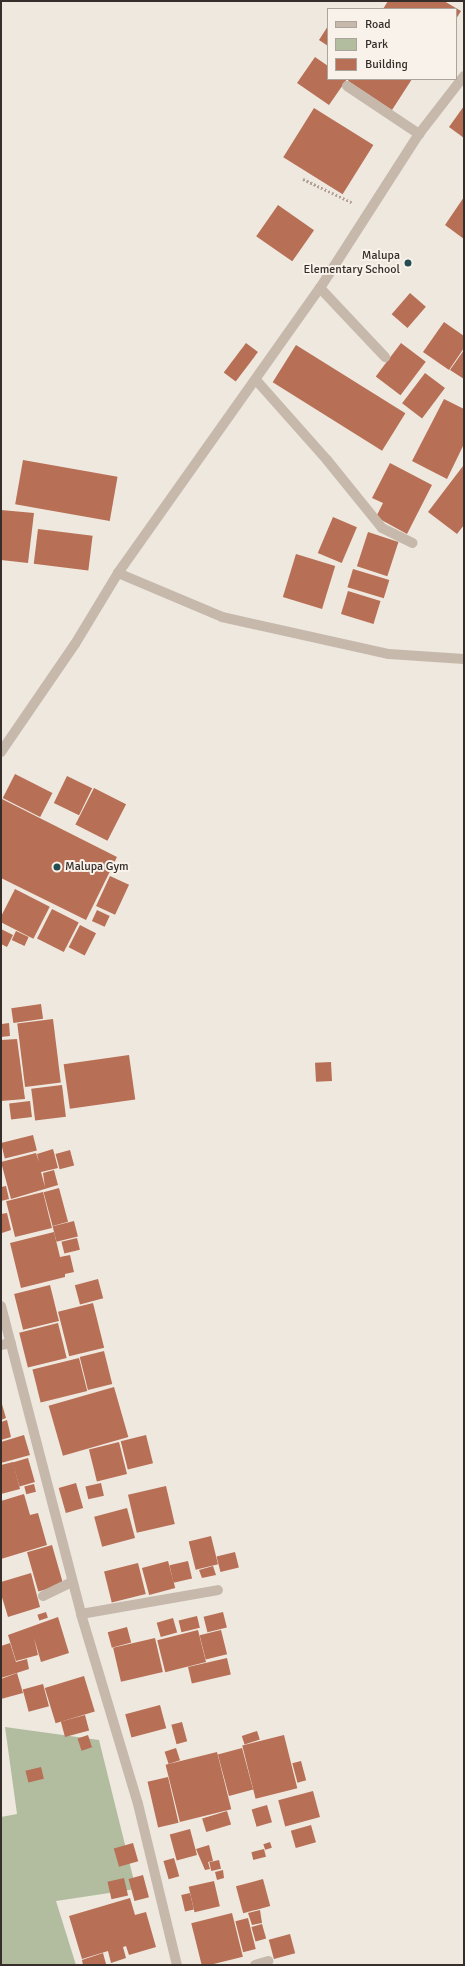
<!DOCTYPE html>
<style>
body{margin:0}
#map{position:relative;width:465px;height:1966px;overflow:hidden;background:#efe8df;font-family:Signika,sans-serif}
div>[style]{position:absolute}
.green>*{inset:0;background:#b2bda0}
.building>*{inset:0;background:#b76f55;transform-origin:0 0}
.path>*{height:2.5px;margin-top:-1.25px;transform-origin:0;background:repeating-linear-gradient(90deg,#b2a396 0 2px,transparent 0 4px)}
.service>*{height:10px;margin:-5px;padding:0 5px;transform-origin:5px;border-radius:5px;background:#c6b9ac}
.minor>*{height:10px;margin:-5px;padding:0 5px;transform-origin:5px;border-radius:5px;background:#c6b9ac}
.dots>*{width:11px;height:11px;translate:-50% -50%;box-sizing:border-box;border:2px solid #f8f2ea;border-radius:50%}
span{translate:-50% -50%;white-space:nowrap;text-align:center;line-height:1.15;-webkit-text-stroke:4px #f8f2ea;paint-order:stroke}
.poi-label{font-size:12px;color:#352e2a}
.right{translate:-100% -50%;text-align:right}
.left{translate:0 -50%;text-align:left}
.frame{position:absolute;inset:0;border:2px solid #352e2a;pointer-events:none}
.legend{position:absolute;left:327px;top:8px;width:130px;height:72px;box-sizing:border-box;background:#f8f2ea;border:1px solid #aaa49d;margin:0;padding:5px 7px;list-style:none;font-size:12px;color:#352e2a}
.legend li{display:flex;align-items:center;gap:8px;height:20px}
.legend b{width:20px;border:1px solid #aaa49d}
</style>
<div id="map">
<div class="green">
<div style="clip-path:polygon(5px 1727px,99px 1740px,136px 1889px,56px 1901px,76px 1965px,1px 1965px,1px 1817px,17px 1814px)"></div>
</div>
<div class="building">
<div style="clip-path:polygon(388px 1px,444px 1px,461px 11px,456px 19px,456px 9px,383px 9px)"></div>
<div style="clip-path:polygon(328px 26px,328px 46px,319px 40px)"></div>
<div style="clip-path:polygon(315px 57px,328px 66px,328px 79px,347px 79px,329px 105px,297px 83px)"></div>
<div style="clip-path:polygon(349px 79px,412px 79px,392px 110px,348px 81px)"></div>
<div style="clip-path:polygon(464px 106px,464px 138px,449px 127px)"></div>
<div style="left:314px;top:108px;width:70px;height:58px;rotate:32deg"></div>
<div style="clip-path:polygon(464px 197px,464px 239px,445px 225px)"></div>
<div style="left:278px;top:205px;width:44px;height:38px;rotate:35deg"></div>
<div style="left:410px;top:293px;width:21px;height:28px;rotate:41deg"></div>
<div style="clip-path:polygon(444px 322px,464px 336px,464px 348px,449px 370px,423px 352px)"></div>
<div style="left:246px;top:343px;width:15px;height:37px;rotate:37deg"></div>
<div style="left:401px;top:343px;width:31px;height:42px;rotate:37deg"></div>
<div style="left:296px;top:345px;width:129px;height:44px;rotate:32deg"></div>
<div style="clip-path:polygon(464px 350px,464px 379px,450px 370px)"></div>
<div style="left:425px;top:373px;width:25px;height:38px;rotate:37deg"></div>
<div style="clip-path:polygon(444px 399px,464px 409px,464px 444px,447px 479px,412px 461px)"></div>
<div style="left:23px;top:460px;width:96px;height:45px;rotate:10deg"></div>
<div style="clip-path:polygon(390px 463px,432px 485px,407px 534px,376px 517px,383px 503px,372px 498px)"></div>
<div style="clip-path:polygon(463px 466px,464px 525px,457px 534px,428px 512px)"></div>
<div style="clip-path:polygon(1px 510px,34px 513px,28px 563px,1px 560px)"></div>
<div style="left:333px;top:517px;width:26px;height:39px;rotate:23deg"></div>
<div style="left:38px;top:529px;width:55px;height:35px;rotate:7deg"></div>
<div style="left:368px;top:532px;width:32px;height:36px;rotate:18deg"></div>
<div style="left:296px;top:554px;width:41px;height:45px;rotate:17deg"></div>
<div style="left:353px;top:569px;width:38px;height:19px;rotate:17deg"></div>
<div style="left:348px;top:591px;width:34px;height:24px;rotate:17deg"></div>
<div style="left:15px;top:774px;width:42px;height:27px;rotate:27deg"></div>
<div style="left:67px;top:776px;width:28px;height:30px;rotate:26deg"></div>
<div style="left:94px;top:788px;width:36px;height:41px;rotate:27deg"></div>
<div style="clip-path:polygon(2px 799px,117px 857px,86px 920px,1px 878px)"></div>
<div style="left:110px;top:876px;width:21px;height:33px;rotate:25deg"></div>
<div style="left:15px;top:889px;width:39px;height:36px;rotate:27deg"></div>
<div style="left:52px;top:909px;width:30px;height:33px;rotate:27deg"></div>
<div style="left:97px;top:910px;width:14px;height:12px;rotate:25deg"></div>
<div style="left:80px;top:925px;width:18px;height:25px;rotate:27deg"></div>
<div style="clip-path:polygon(1px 929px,13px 935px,7px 947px,1px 944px)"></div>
<div style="left:16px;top:931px;width:14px;height:10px;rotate:25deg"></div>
<div style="left:41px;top:1004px;width:15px;height:30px;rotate:82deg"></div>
<div style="left:53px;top:1019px;width:64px;height:36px;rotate:83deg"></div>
<div style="clip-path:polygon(1px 1021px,2px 1024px,9px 1023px,10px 1036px,1px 1037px)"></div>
<div style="clip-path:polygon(17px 1039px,25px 1099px,1px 1101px,1px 1040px)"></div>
<div style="left:129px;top:1055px;width:45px;height:66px;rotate:82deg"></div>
<div style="left:331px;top:1062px;width:19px;height:16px;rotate:87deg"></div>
<div style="left:62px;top:1085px;width:32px;height:31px;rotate:83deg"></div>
<div style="left:30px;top:1101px;width:16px;height:21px;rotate:83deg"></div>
<div style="left:33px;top:1135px;width:16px;height:33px;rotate:76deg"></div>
<div style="clip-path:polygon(53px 1149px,58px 1168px,41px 1172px,45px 1187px,43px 1173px,54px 1170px,58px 1185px,11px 1199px,1px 1162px,36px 1153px,39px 1162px,37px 1154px)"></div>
<div style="left:70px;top:1150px;width:16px;height:15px;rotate:75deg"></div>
<div style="clip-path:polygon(6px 1186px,9px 1199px,1px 1201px,1px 1187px)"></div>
<div style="left:59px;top:1188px;width:35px;height:16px;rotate:75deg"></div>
<div style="left:43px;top:1192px;width:37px;height:38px;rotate:76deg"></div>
<div style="clip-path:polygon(7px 1213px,11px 1230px,2px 1233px,1px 1214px)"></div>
<div style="left:74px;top:1221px;width:16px;height:22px;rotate:76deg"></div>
<div style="clip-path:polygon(54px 1232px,60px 1257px,70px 1255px,74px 1272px,65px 1274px,65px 1277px,21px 1288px,10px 1243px)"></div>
<div style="left:77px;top:1238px;width:12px;height:16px;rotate:76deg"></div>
<div style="left:98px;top:1279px;width:20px;height:24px;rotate:75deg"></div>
<div style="left:50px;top:1285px;width:37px;height:37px;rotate:76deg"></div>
<div style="left:93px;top:1303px;width:46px;height:36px;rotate:76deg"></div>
<div style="left:58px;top:1323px;width:36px;height:40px;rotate:76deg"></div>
<div style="left:104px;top:1351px;width:34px;height:25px;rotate:76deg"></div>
<div style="left:79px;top:1358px;width:34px;height:48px;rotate:76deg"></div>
<div style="left:114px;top:1387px;width:52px;height:68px;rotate:74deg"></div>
<div style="clip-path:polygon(1px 1401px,6px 1418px,1px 1420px)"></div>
<div style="clip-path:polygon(7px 1420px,11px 1437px,1px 1440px,1px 1422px)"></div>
<div style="clip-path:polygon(24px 1435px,30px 1455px,1px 1463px,1px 1442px)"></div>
<div style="left:146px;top:1435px;width:29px;height:26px;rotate:76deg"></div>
<div style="left:119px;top:1442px;width:33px;height:31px;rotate:76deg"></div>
<div style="left:28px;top:1458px;width:25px;height:16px;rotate:74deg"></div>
<div style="clip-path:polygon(13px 1462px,20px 1489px,1px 1494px,1px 1465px)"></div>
<div style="left:76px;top:1483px;width:26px;height:18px;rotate:74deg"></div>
<div style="left:101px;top:1483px;width:13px;height:16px;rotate:77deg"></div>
<div style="left:34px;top:1484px;width:8px;height:10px;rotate:76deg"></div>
<div style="left:166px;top:1486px;width:39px;height:39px;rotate:77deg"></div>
<div style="clip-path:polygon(24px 1494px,30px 1515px,38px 1513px,47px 1545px,1px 1559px,1px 1501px)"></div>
<div style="left:127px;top:1508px;width:31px;height:34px;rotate:75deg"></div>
<div style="left:211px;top:1536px;width:29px;height:23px;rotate:76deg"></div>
<div style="left:52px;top:1545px;width:41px;height:26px;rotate:74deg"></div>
<div style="left:235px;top:1552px;width:16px;height:19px;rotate:76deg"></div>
<div style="left:168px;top:1561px;width:28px;height:27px;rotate:75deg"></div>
<div style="left:188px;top:1561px;width:18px;height:19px;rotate:77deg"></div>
<div style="left:138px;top:1563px;width:32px;height:35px;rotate:76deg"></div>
<div style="clip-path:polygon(213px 1566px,216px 1575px,202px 1578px,199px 1570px)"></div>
<div style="clip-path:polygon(31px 1573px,40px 1607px,8px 1617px,1px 1594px,1px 1582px)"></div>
<div style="left:46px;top:1612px;width:6px;height:9px;rotate:72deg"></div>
<div style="left:223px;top:1612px;width:16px;height:20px;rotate:76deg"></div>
<div style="left:197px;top:1616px;width:12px;height:19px;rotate:76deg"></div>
<div style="clip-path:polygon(58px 1617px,69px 1653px,41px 1662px,34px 1638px,38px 1655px,16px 1661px,8px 1635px)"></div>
<div style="left:173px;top:1618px;width:15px;height:17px;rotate:74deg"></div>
<div style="left:127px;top:1627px;width:16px;height:20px;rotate:75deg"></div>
<div style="left:198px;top:1630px;width:33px;height:42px;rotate:76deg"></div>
<div style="left:221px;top:1630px;width:25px;height:22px;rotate:76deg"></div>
<div style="left:155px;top:1638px;width:35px;height:43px;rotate:77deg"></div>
<div style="clip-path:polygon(10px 1643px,16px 1662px,27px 1659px,29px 1669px,1px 1678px,1px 1646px)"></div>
<div style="left:227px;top:1658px;width:17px;height:40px;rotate:77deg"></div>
<div style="clip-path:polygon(17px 1673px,23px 1693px,1px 1699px,1px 1679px)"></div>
<div style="left:84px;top:1676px;width:37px;height:41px;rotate:73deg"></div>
<div style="left:43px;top:1684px;width:23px;height:21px;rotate:75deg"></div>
<div style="left:160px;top:1705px;width:24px;height:36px;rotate:75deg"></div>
<div style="left:85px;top:1715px;width:16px;height:25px;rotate:75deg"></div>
<div style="left:182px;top:1722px;width:20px;height:11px;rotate:75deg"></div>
<div style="left:257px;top:1731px;width:9px;height:16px;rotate:72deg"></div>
<div style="left:88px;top:1735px;width:13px;height:11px;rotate:72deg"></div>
<div style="left:284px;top:1735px;width:55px;height:43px;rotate:76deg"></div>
<div style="left:176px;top:1748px;width:13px;height:12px;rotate:72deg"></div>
<div style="left:242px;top:1748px;width:43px;height:25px;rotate:75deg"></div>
<div style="left:217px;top:1752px;width:59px;height:53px;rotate:76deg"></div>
<div style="left:301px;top:1761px;width:20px;height:9px;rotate:75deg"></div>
<div style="left:41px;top:1767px;width:12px;height:16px;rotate:76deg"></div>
<div style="left:168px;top:1777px;width:47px;height:21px;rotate:77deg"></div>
<div style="left:313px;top:1791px;width:27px;height:36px;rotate:75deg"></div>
<div style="left:267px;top:1805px;width:18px;height:16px;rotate:74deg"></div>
<div style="left:227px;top:1811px;width:14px;height:26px;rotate:73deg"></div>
<div style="left:311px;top:1825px;width:18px;height:21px;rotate:74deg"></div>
<div style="left:190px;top:1829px;width:27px;height:21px;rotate:75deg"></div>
<div style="left:270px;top:1842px;width:6px;height:7px;rotate:72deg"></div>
<div style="left:133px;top:1843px;width:19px;height:20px;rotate:74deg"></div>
<div style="clip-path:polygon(209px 1845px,213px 1861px,208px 1862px,210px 1869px,205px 1870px,196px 1849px)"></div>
<div style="left:264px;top:1849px;width:8px;height:13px;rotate:76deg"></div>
<div style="left:174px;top:1858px;width:19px;height:11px;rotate:74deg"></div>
<div style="left:219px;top:1860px;width:9px;height:10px;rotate:77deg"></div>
<div style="clip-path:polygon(223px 1870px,224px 1878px,217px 1880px,215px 1872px)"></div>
<div style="left:143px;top:1875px;width:23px;height:15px;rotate:75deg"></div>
<div style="left:124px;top:1878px;width:18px;height:17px;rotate:77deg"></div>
<div style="left:263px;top:1879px;width:28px;height:28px;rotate:75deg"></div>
<div style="left:214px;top:1881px;width:26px;height:26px;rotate:77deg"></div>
<div style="left:190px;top:1893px;width:17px;height:9px;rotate:77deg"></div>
<div style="clip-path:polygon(130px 1898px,135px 1915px,146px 1912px,156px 1947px,129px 1955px,126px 1946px,123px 1947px,126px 1958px,111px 1963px,108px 1951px,82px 1959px,69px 1916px)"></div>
<div style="clip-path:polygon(260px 1910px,262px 1923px,252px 1925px,248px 1913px)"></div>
<div style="left:232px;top:1913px;width:45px;height:42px;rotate:76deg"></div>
<div style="left:248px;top:1918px;width:32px;height:13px;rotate:76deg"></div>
<div style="left:262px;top:1924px;width:15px;height:11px;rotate:74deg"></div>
<div style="left:290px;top:1934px;width:20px;height:22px;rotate:75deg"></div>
<div style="clip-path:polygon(103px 1953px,106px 1964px,83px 1965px,82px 1960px)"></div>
</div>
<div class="path">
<div style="left:303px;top:179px;width:55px;rotate:25.6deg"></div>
</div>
<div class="service">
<div style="left:347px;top:86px;width:87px;rotate:33.7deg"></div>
<div style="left:320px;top:288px;width:95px;rotate:46.7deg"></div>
<div style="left:256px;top:380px;width:107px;rotate:48.4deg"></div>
<div style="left:327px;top:460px;width:87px;rotate:51deg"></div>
<div style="left:382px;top:528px;width:34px;rotate:26deg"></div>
<div style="left:1px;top:1345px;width:10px;rotate:-11deg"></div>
<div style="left:43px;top:1596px;width:32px;rotate:-26deg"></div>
<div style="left:81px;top:1614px;width:139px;rotate:-9.9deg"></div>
<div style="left:255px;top:1965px;width:14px;rotate:-17deg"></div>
</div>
<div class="minor">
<div style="left:118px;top:573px;width:113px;rotate:22.9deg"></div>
<div style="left:222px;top:617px;width:171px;rotate:12.5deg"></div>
<div style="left:389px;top:654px;width:75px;rotate:3.8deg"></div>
<div style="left:1px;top:752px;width:131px;rotate:-55.6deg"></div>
<div style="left:75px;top:644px;width:83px;rotate:-58.8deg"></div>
<div style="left:118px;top:573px;width:349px;rotate:-54.7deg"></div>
<div style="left:320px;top:288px;width:183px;rotate:-57.3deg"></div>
<div style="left:419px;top:134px;width:73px;rotate:-52.2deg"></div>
<div style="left:1px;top:1306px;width:318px;rotate:75.4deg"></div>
<div style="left:81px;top:1614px;width:198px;rotate:73.3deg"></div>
<div style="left:138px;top:1804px;width:166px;rotate:76.4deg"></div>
</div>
<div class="dots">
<div style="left:408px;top:263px;background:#244d52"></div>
<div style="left:57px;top:867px;background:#244d52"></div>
</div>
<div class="poi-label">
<span class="right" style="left:400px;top:263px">Malupa<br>Elementary School</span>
<span class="left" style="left:65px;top:867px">Malupa Gym</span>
</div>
<div class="frame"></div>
<ul class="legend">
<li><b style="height:5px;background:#c6b9ac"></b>Road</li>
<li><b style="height:11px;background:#b2bda0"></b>Park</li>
<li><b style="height:11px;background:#b76f55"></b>Building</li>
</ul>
</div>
